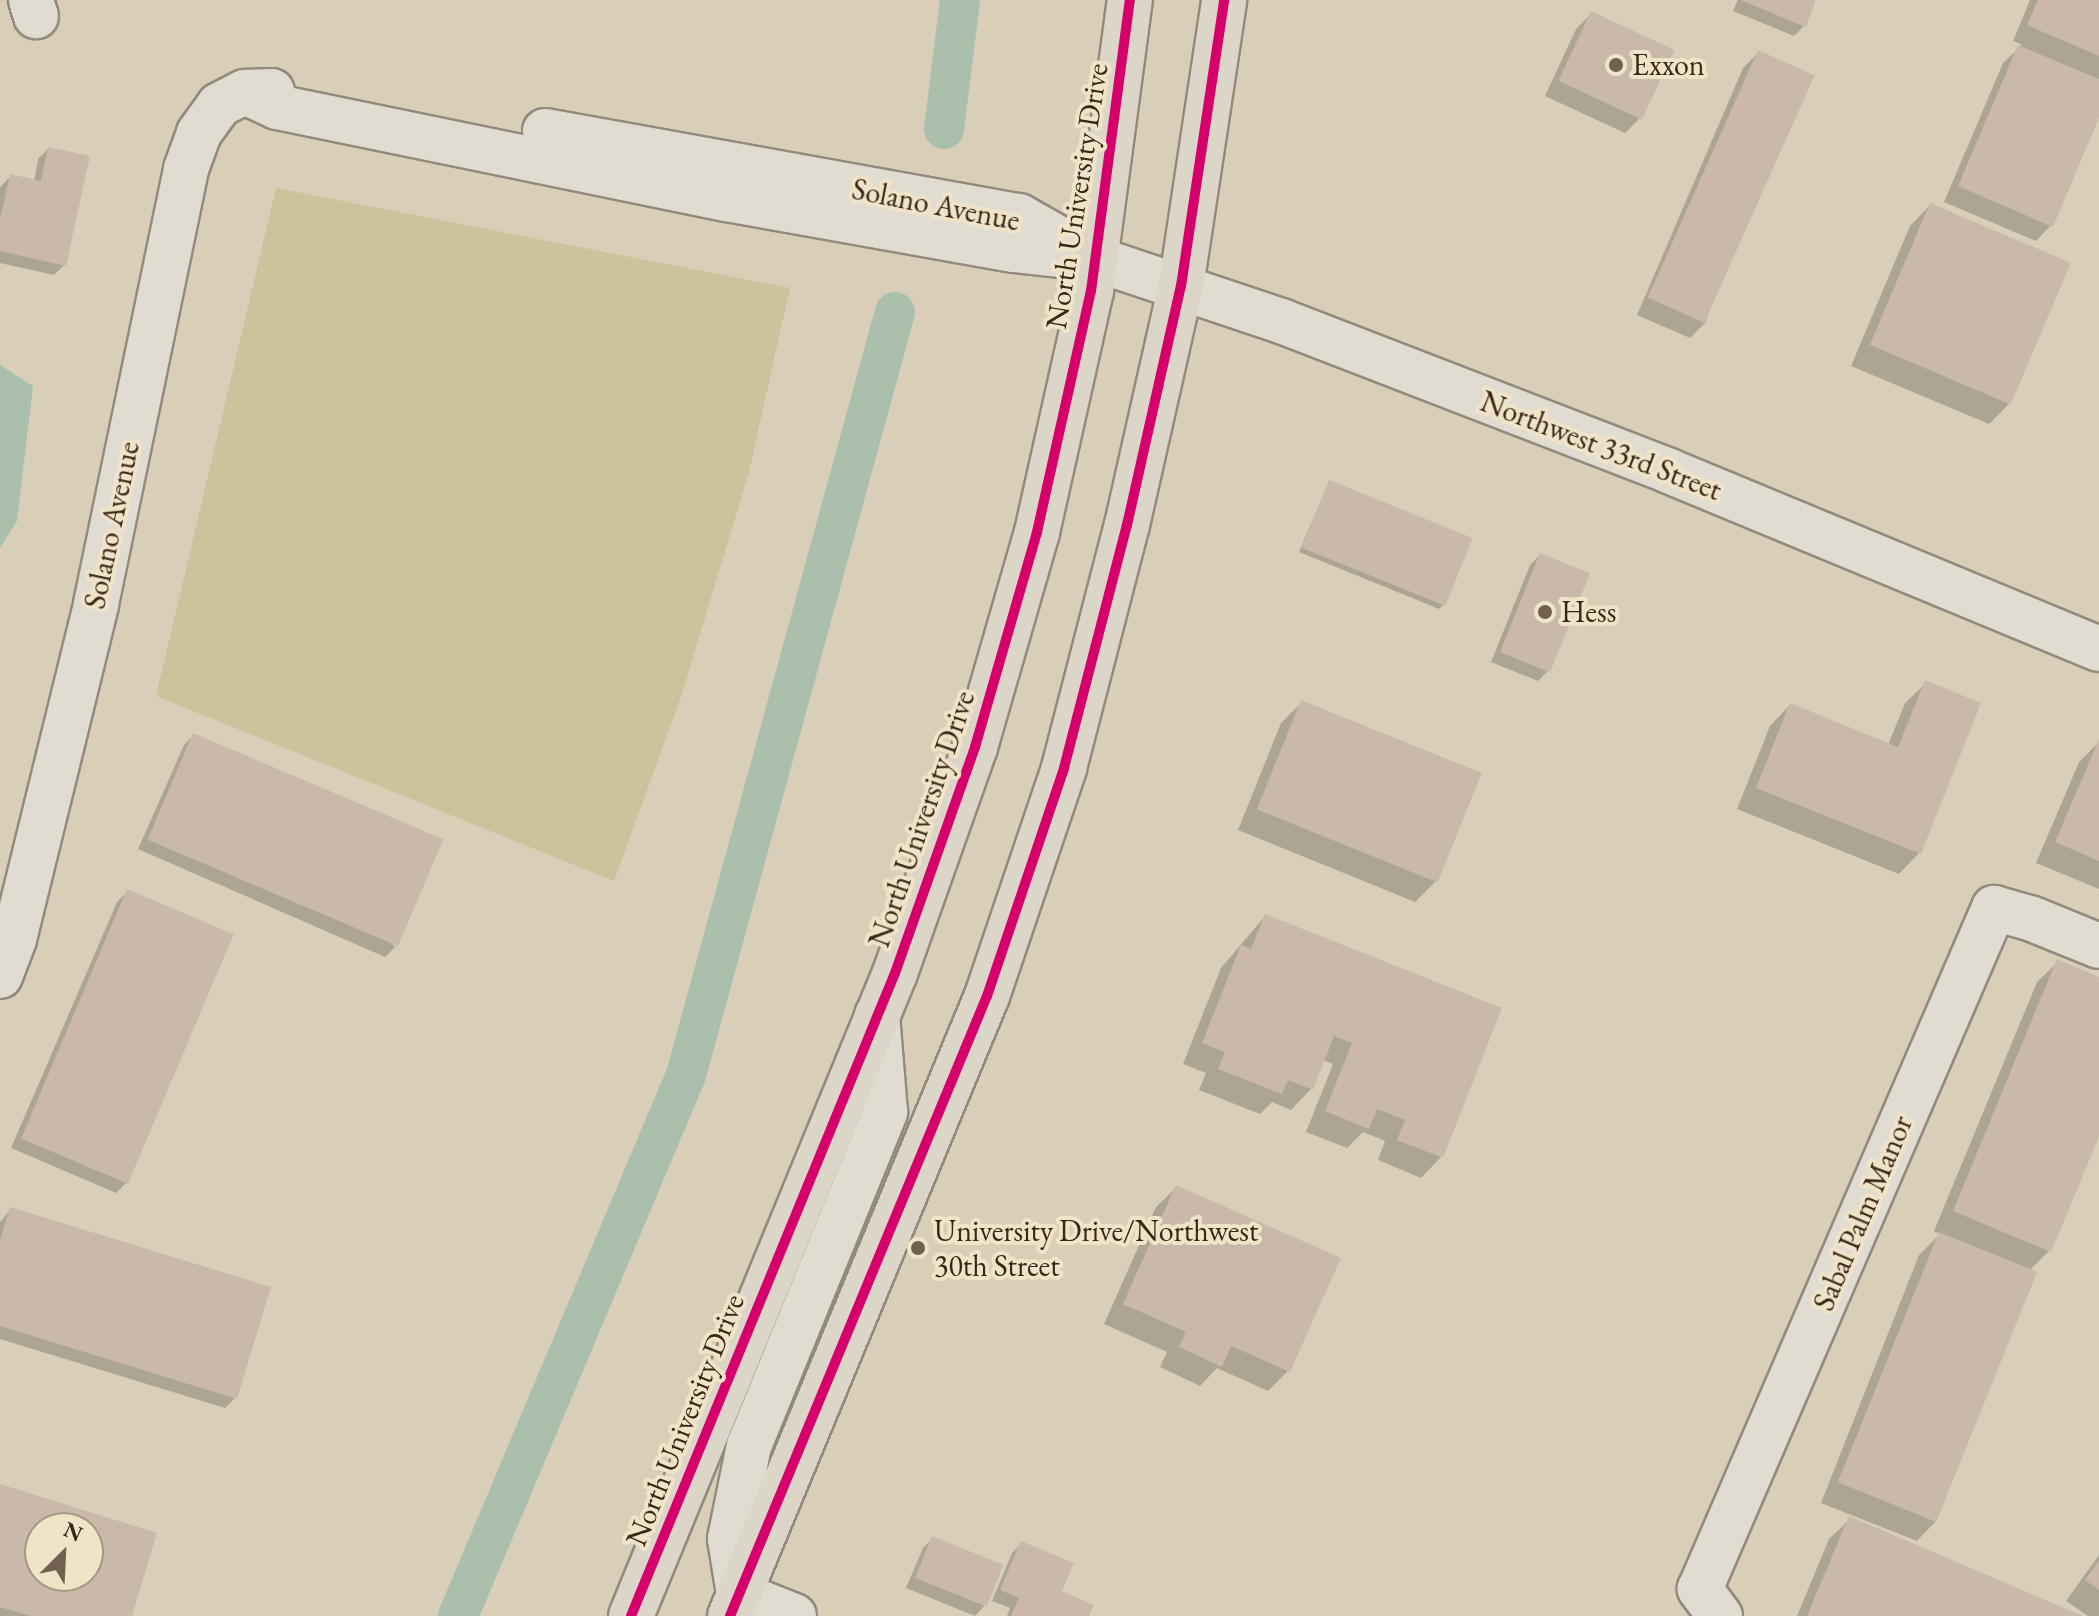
<!DOCTYPE html>
<style>
body{margin:0}
#map{position:relative;width:2099px;height:1616px;overflow:hidden;background:#d9cfb8;font-family:"EB Garamond",serif}
div>[style]{position:absolute}
.green>*{inset:0;background:#cac39b}
.water>*{inset:0;background:#abbfad}
.shadow>*{inset:0;background:#0003}
.canal>*{height:40px;margin:-20px;padding:0 20px;transform-origin:20px;border-radius:20px;background:#abbfad}
.building>*{inset:0;background:#cab9aa;transform-origin:0 0}
.roads{filter:drop-shadow(2px 0 #928a7c) drop-shadow(-2px 0 #928a7c) drop-shadow(0 2px #928a7c) drop-shadow(0 -2px #928a7c)}
.minor>*{height:44px;margin:-22px;padding:0 22px;transform-origin:22px;border-radius:22px;background:#e1dcd1}
.major>*{height:44px;margin:-22px;padding:0 22px;transform-origin:22px;border-radius:22px;background:#dcd6c9}
.cycleway>*{height:10px;margin:-5px;padding:0 5px;transform-origin:5px;border-radius:5px;background:#d6006c}
.dots>*{width:22px;height:22px;translate:-50% -50%;box-sizing:border-box;border:4px solid #efe3c8;border-radius:50%}
span{translate:-50% -50%;white-space:nowrap;text-align:center;line-height:1.15;-webkit-text-stroke:8px #efe3c8;paint-order:stroke}
.poi-label{font-size:30px;color:#3a2519}
.left{translate:0 -50%;text-align:left}
.street-label{font-size:30px;color:#3a2519}
.north{position:absolute;left:24px;top:1512px;width:80px;height:80px;box-sizing:border-box;background:#efe3c8;border:2px solid #a79782;border-radius:50%;rotate:24deg;font-size:22px;font-weight:700;line-height:32px;text-align:center;color:#3a2519}
.north::after{content:'';display:block;margin:auto;width:28px;height:36px;background:#726051;clip-path:polygon(50% 0,100% 100%,50% 72%,0 100%)}
</style>
<div id="map">
<div class="green">
<div style="clip-path:polygon(276px 188px,790px 288px,749px 472px,682px 694px,614px 881px,156px 696px)"></div>
</div>
<div class="water">
<div style="clip-path:polygon(0 365px,33px 386px,17px 521px,0 548px)"></div>
</div>
<div class="shadow">
<div style="clip-path:polygon(1738px 0,1814px 0,1804px 26px,1794px 36px,1733px 11px)"></div>
<div style="clip-path:polygon(2030px 0,2099px 0,2099px 113px,2051px 225px,2036px 241px,1944px 202px,2003px 63px,2022px 45px,2013px 41px)"></div>
<div style="clip-path:polygon(1591px 14px,1640px 118px,1625px 133px,1545px 96px,1576px 29px)"></div>
<div style="clip-path:polygon(1758px 53px,1706px 322px,1690px 338px,1637px 315px,1743px 68px)"></div>
<div style="clip-path:polygon(48px 149px,64px 265px,54px 275px,0 263px,0 187px,11px 176px,34px 182px,38px 159px)"></div>
<div style="clip-path:polygon(1930px 205px,2010px 403px,1989px 424px,1851px 366px,1910px 226px)"></div>
<div style="clip-path:polygon(1329px 482px,1444px 604px,1439px 609px,1299px 552px)"></div>
<div style="clip-path:polygon(1540px 555px,1548px 671px,1538px 681px,1491px 662px,1530px 565px)"></div>
<div style="clip-path:polygon(1926px 683px,1979px 704px,1919px 853px,1899px 874px,1737px 809px,1770px 726px,1790px 705px,1888px 745px,1905px 703px)"></div>
<div style="clip-path:polygon(1301px 703px,1436px 881px,1415px 902px,1238px 830px,1281px 723px)"></div>
<div style="clip-path:polygon(194px 735px,395px 947px,385px 957px,138px 849px,184px 745px)"></div>
<div style="clip-path:polygon(2099px 742px,2099px 889px,2036px 863px,2079px 762px)"></div>
<div style="clip-path:polygon(127px 892px,126px 1183px,116px 1193px,11px 1148px,117px 902px)"></div>
<div style="clip-path:polygon(1265px 916px,1441px 1157px,1421px 1178px,1378px 1160px,1385px 1141px,1363px 1132px,1347px 1148px,1306px 1132px,1333px 1064px,1323px 1060px,1311px 1089px,1291px 1110px,1272px 1102px,1260px 1114px,1199px 1090px,1206px 1073px,1183px 1064px,1221px 968px)"></div>
<div style="clip-path:polygon(2058px 962px,2099px 979px,2099px 1131px,2049px 1251px,2030px 1270px,1937px 1520px,1917px 1541px,1821px 1503px,1919px 1255px,1940px 1234px,1934px 1231px,2037px 982px)"></div>
<div style="clip-path:polygon(1177px 1187px,1288px 1371px,1268px 1391px,1217px 1368px,1200px 1386px,1160px 1367px,1167px 1352px,1104px 1324px,1156px 1207px)"></div>
<div style="clip-path:polygon(11px 1209px,235px 1398px,225px 1408px,0 1339px,0 1222px)"></div>
<div style="clip-path:polygon(evenodd,0 1487px,154px 1534px,130px 1616px,0 1616px,0 1487px,40px 1528px,88px 1528px,88px 1576px,40px 1576px,40px 1528px)"></div>
<div style="clip-path:polygon(1850px 1519px,2078px 1616px,1797px 1616px,1829px 1539px)"></div>
<div style="clip-path:polygon(933px 1538px,985px 1605px,975px 1616px,906px 1588px,923px 1548px)"></div>
<div style="clip-path:polygon(1022px 1543px,1059px 1592px,1087px 1616px,1007px 1616px,1010px 1608px,992px 1601px,1012px 1553px)"></div>
<div style="clip-path:polygon(2099px 1555px,2099px 1616px,2088px 1616px,2066px 1601px)"></div>
</div>
<div class="canal">
<div style="left:944px;top:129px;width:130px;rotate:-82.9deg"></div>
<div style="left:458px;top:1616px;width:587px;rotate:-67.15deg"></div>
<div style="left:686px;top:1075px;width:791px;rotate:-74.68deg"></div>
</div>
<div class="building">
<div style="clip-path:polygon(1740px 0,1816px 0,1806px 27px)"></div>
<div style="clip-path:polygon(2038px 0,2099px 0,2099px 56px,2027px 25px)"></div>
<div style="left:1591px;top:11px;width:92px;height:77px;rotate:25deg"></div>
<div style="clip-path:polygon(2018px 45px,2099px 79px,2099px 118px,2053px 227px,1958px 186px)"></div>
<div style="left:1758px;top:50px;width:62px;height:271px;rotate:24deg"></div>
<div style="clip-path:polygon(48px 147px,90px 156px,66px 266px,0 251px,0 220px,10px 174px,41px 181px)"></div>
<div style="left:1930px;top:203px;width:153px;height:154px;rotate:23deg"></div>
<div style="left:1329px;top:480px;width:155px;height:73px;rotate:22deg"></div>
<div style="left:1540px;top:553px;width:54px;height:107px;rotate:22deg"></div>
<div style="clip-path:polygon(1925px 680px,1981px 703px,1921px 854px,1756px 788px,1790px 703px,1898px 747px)"></div>
<div style="left:1301px;top:700px;width:195px;height:118px;rotate:22deg"></div>
<div style="left:193px;top:733px;width:272px;height:116px;rotate:23deg"></div>
<div style="clip-path:polygon(2099px 739px,2099px 861px,2055px 842px)"></div>
<div style="left:127px;top:889px;width:116px;height:271px;rotate:23deg"></div>
<div style="clip-path:polygon(1265px 914px,1502px 1008px,1443px 1158px,1397px 1140px,1405px 1120px,1377px 1109px,1369px 1129px,1325px 1111px,1352px 1043px,1334px 1036px,1313px 1090px,1288px 1080px,1282px 1094px,1218px 1069px,1225px 1052px,1202px 1043px,1241px 945px,1251px 949px)"></div>
<div style="clip-path:polygon(2057px 959px,2099px 977px,2099px 1137px,2051px 1252px,1953px 1211px)"></div>
<div style="clip-path:polygon(1176px 1185px,1341px 1258px,1290px 1372px,1231px 1346px,1222px 1367px,1179px 1347px,1186px 1332px,1123px 1304px)"></div>
<div style="clip-path:polygon(10px 1207px,271px 1287px,237px 1399px,0 1326px,0 1240px)"></div>
<div style="left:1939px;top:1232px;width:106px;height:270px;rotate:22deg"></div>
<div style="clip-path:polygon(evenodd,0 1484px,157px 1533px,132px 1616px,30px 1616px,0 1607px,0 1484px,40px 1528px,88px 1528px,88px 1576px,40px 1576px,40px 1528px)"></div>
<div style="clip-path:polygon(1849px 1516px,2083px 1616px,1807px 1616px)"></div>
<div style="left:932px;top:1536px;width:77px;height:45px;rotate:22deg"></div>
<div style="clip-path:polygon(1021px 1541px,1074px 1563px,1062px 1591px,1094px 1605px,1089px 1616px,1011px 1616px,1019px 1598px,1000px 1590px)"></div>
<div style="clip-path:polygon(2099px 1560px,2099px 1590px,2085px 1580px)"></div>
</div>
<div class="roads">
<div class="minor">
<div style="left:31px;top:0;width:17px;rotate:73deg"></div>
<div style="left:245px;top:92px;width:35px;rotate:25deg"></div>
<div style="left:277px;top:107px;width:459px;rotate:11.6deg"></div>
<div style="left:727px;top:199px;width:291px;rotate:10.1deg"></div>
<div style="left:1014px;top:250px;width:82px;rotate:6.3deg"></div>
<div style="left:1096px;top:259px;width:195px;rotate:18.5deg"></div>
<div style="left:1281px;top:321px;width:416px;rotate:21.1deg"></div>
<div style="left:1669px;top:471px;width:465px;rotate:22.5deg"></div>
<div style="left:545px;top:131px;width:482px;rotate:10.2deg"></div>
<div style="left:1019px;top:216px;width:69px;rotate:29.5deg"></div>
<div style="left:0;top:976px;width:40px;rotate:-69deg"></div>
<div style="left:14px;top:939px;width:345px;rotate:-76.2deg"></div>
<div style="left:96px;top:604px;width:444px;rotate:-78.3deg"></div>
<div style="left:186px;top:169px;width:38px;rotate:-70deg"></div>
<div style="left:199px;top:133px;width:34px;rotate:-54deg"></div>
<div style="left:219px;top:105px;width:29px;rotate:-27deg"></div>
<div style="left:245px;top:92px;width:27px;rotate:-2deg"></div>
<div style="left:794px;top:1616px;width:59px;rotate:-158.2deg"></div>
<div style="left:739px;top:1594px;width:56px;rotate:-99.3deg"></div>
<div style="left:730px;top:1539px;width:95px;rotate:-78.5deg"></div>
<div style="left:749px;top:1446px;width:361px;rotate:-67.8deg"></div>
<div style="left:885px;top:1112px;width:97px;rotate:-94.7deg"></div>
<div style="left:1720px;top:1616px;width:34px;rotate:-127deg"></div>
<div style="left:1700px;top:1589px;width:742px;rotate:-66.65deg"></div>
<div style="left:1994px;top:908px;width:37px;rotate:16deg"></div>
<div style="left:2030px;top:918px;width:74px;rotate:22.1deg"></div>
</div>
<div class="major">
<div style="left:631px;top:1616px;width:695px;rotate:-67.68deg"></div>
<div style="left:895px;top:973px;width:240px;rotate:-70.5deg"></div>
<div style="left:975px;top:747px;width:224px;rotate:-73.9deg"></div>
<div style="left:1037px;top:532px;width:247px;rotate:-77.4deg"></div>
<div style="left:1091px;top:291px;width:294px;rotate:-82.4deg"></div>
<div style="left:730px;top:1616px;width:671px;rotate:-67.49deg"></div>
<div style="left:987px;top:996px;width:241px;rotate:-71.3deg"></div>
<div style="left:1064px;top:768px;width:251px;rotate:-75.5deg"></div>
<div style="left:1127px;top:525px;width:245px;rotate:-77.3deg"></div>
<div style="left:1181px;top:286px;width:289px;rotate:-81.4deg"></div>
</div>
</div>
<div class="cycleway">
<div style="left:631px;top:1616px;width:695px;rotate:-67.68deg"></div>
<div style="left:895px;top:973px;width:240px;rotate:-70.5deg"></div>
<div style="left:975px;top:747px;width:224px;rotate:-73.9deg"></div>
<div style="left:1037px;top:532px;width:247px;rotate:-77.4deg"></div>
<div style="left:1091px;top:291px;width:294px;rotate:-82.4deg"></div>
<div style="left:730px;top:1616px;width:671px;rotate:-67.49deg"></div>
<div style="left:987px;top:996px;width:241px;rotate:-71.3deg"></div>
<div style="left:1064px;top:768px;width:251px;rotate:-75.5deg"></div>
<div style="left:1127px;top:525px;width:245px;rotate:-77.3deg"></div>
<div style="left:1181px;top:286px;width:289px;rotate:-81.4deg"></div>
</div>
<div class="dots">
<div style="left:1616px;top:65px;background:#726051"></div>
<div style="left:1545px;top:612px;background:#726051"></div>
<div style="left:918px;top:1248px;background:#726051"></div>
</div>
<div class="poi-label">
<span class="left" style="left:1632px;top:65px">Exxon</span>
<span class="left" style="left:1561px;top:612px">Hess</span>
<span class="left" style="left:934px;top:1248px">University Drive/Northwest<br>30th Street</span>
</div>
<div class="street-label">
<span style="left:1077px;top:196px;rotate:-81deg">North University Drive</span>
<span style="left:936px;top:205px;rotate:11deg">Solano Avenue</span>
<span style="left:1601px;top:446px;rotate:21deg">Northwest 33rd Street</span>
<span style="left:112px;top:525px;rotate:-78deg">Solano Avenue</span>
<span style="left:922px;top:819px;rotate:-71deg">North University Drive</span>
<span style="left:1863px;top:1213px;rotate:-67deg">Sabal Palm Manor</span>
<span style="left:685px;top:1420px;rotate:-68deg">North University Drive</span>
</div>
<div class="north">N</div>
</div>
